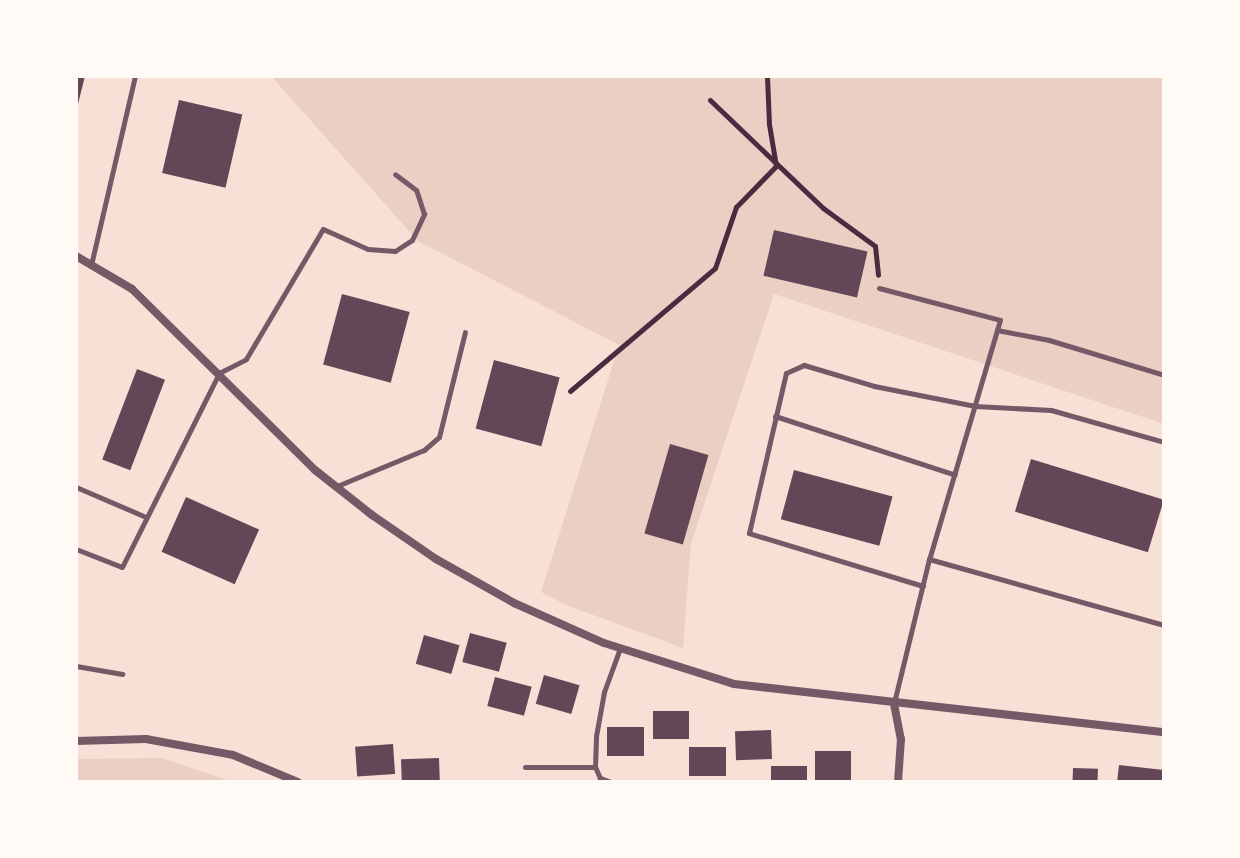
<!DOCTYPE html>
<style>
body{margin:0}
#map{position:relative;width:1240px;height:858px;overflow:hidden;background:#f7e1d7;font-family:Montserrat,sans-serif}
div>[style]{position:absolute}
.green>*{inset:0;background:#ebcfc5}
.building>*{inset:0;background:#644757;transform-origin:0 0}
.path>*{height:5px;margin:-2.5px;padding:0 2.5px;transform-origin:2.5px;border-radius:2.5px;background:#4a2c40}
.service>*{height:5px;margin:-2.5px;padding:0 2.5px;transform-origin:2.5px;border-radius:2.5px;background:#755966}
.minor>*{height:8px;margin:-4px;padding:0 4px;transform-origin:4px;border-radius:4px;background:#755966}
span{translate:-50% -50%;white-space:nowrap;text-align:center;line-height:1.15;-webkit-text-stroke:7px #fffaf5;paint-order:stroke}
.frame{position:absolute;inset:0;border:78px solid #fffaf5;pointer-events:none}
</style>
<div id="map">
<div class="green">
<div style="clip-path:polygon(271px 76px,1164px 76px,1164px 424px,774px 294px,691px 544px,683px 648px,566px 605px,541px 592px,619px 345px,418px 241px)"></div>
<div style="clip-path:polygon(162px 758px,233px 782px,76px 782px,76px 759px)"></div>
</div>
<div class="building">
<div style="clip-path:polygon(76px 76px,85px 76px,77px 108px,76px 108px)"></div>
<div style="left:179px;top:100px;width:65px;height:75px;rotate:13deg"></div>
<div style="left:774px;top:230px;width:96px;height:47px;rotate:13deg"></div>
<div style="left:342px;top:294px;width:70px;height:73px;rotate:15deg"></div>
<div style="left:494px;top:360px;width:68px;height:71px;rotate:15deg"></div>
<div style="left:137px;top:369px;width:30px;height:97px;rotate:21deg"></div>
<div style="left:670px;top:444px;width:40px;height:93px;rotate:16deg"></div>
<div style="left:1031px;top:459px;width:139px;height:55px;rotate:17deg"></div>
<div style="left:794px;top:470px;width:102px;height:51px;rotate:15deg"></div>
<div style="left:186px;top:497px;width:80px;height:60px;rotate:24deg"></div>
<div style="left:470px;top:633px;width:38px;height:30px;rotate:15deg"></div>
<div style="left:424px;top:635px;width:37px;height:30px;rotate:16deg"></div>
<div style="left:544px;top:675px;width:37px;height:30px;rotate:16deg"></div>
<div style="left:495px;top:677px;width:38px;height:30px;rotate:15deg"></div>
<div style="left:689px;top:711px;width:28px;height:36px;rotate:90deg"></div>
<div style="left:644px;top:727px;width:29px;height:37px;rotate:90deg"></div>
<div style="left:771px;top:730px;width:29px;height:36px;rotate:88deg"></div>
<div style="left:393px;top:744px;width:30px;height:38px;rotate:86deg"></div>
<div style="left:726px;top:747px;width:29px;height:37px;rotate:90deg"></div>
<div style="left:815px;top:751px;width:36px;height:29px"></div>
<div style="left:439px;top:758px;width:24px;height:38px;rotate:88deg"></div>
<div style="clip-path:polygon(1119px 765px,1164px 770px,1164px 782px,1117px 782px)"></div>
<div style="left:807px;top:766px;width:16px;height:36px;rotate:90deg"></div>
<div style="left:1073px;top:768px;width:25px;height:14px;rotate:2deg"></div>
</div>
<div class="path">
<div style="left:710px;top:100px;width:156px;rotate:43.7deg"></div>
<div style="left:823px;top:208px;width:64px;rotate:36.2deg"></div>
<div style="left:875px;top:246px;width:29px;rotate:84deg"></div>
<div style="left:570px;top:391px;width:190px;rotate:-40.3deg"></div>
<div style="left:715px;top:268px;width:65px;rotate:-71deg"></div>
<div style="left:736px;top:207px;width:57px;rotate:-45.7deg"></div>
<div style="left:776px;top:166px;width:43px;rotate:-99.5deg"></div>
<div style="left:769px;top:124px;width:48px;rotate:-92.4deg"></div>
</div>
<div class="service">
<div style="left:91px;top:265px;width:194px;rotate:-76.9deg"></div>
<div style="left:879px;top:288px;width:125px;rotate:14.8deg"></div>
<div style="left:1000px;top:320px;width:249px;rotate:106.5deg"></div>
<div style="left:929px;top:559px;width:148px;rotate:103.7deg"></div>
<div style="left:997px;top:330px;width:53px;rotate:10.9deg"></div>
<div style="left:1049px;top:340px;width:120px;rotate:16.9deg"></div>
<div style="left:775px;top:416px;width:189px;rotate:18.1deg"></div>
<div style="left:337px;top:486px;width:94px;rotate:-22.5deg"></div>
<div style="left:424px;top:450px;width:20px;rotate:-41deg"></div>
<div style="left:439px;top:437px;width:108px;rotate:-76.1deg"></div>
<div style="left:76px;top:487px;width:76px;rotate:23.2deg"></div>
<div style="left:76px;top:549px;width:49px;rotate:21.4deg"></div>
<div style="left:122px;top:567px;width:217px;rotate:-63.4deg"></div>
<div style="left:219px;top:373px;width:30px;rotate:-27deg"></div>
<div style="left:246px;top:359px;width:151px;rotate:-59.4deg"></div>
<div style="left:323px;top:229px;width:49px;rotate:24deg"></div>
<div style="left:368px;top:249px;width:27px;rotate:4deg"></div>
<div style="left:395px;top:251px;width:20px;rotate:-33deg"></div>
<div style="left:412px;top:240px;width:29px;rotate:-65deg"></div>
<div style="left:424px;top:214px;width:25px;rotate:-108deg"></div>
<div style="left:416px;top:190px;width:26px;rotate:-143deg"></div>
<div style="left:929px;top:559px;width:244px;rotate:15.7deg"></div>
<div style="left:923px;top:586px;width:182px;rotate:-163.1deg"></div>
<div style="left:749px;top:533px;width:164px;rotate:-77deg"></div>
<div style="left:786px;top:373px;width:20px;rotate:-24deg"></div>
<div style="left:804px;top:365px;width:73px;rotate:16.7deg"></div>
<div style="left:874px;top:386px;width:103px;rotate:11.2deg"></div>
<div style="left:975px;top:406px;width:76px;rotate:3deg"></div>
<div style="left:1051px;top:410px;width:117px;rotate:15.8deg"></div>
<div style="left:76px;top:666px;width:47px;rotate:9.9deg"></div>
<div style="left:525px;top:767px;width:70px"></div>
<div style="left:611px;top:782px;width:12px;rotate:-160deg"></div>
<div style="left:600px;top:778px;width:12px;rotate:-114deg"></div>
<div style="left:595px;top:767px;width:31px;rotate:-88deg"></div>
<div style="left:596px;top:736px;width:45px;rotate:-79.7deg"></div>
<div style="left:604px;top:692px;width:47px;rotate:-70deg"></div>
</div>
<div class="minor">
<div style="left:76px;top:256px;width:65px;rotate:30.5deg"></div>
<div style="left:132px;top:289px;width:257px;rotate:44.7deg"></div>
<div style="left:315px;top:470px;width:73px;rotate:38.3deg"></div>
<div style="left:372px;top:515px;width:78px;rotate:34.5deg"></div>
<div style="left:436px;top:559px;width:90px;rotate:29.4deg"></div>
<div style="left:514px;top:603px;width:98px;rotate:24deg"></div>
<div style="left:604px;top:643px;width:136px;rotate:17.5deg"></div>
<div style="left:734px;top:684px;width:433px;rotate:6.4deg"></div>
<div style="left:894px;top:704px;width:36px;rotate:79deg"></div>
<div style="left:901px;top:739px;width:43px;rotate:94deg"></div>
<div style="left:76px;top:741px;width:70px;rotate:-1.6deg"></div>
<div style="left:146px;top:739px;width:88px;rotate:10.4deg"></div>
<div style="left:233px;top:755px;width:70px;rotate:22.6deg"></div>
</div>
<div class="frame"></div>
</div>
